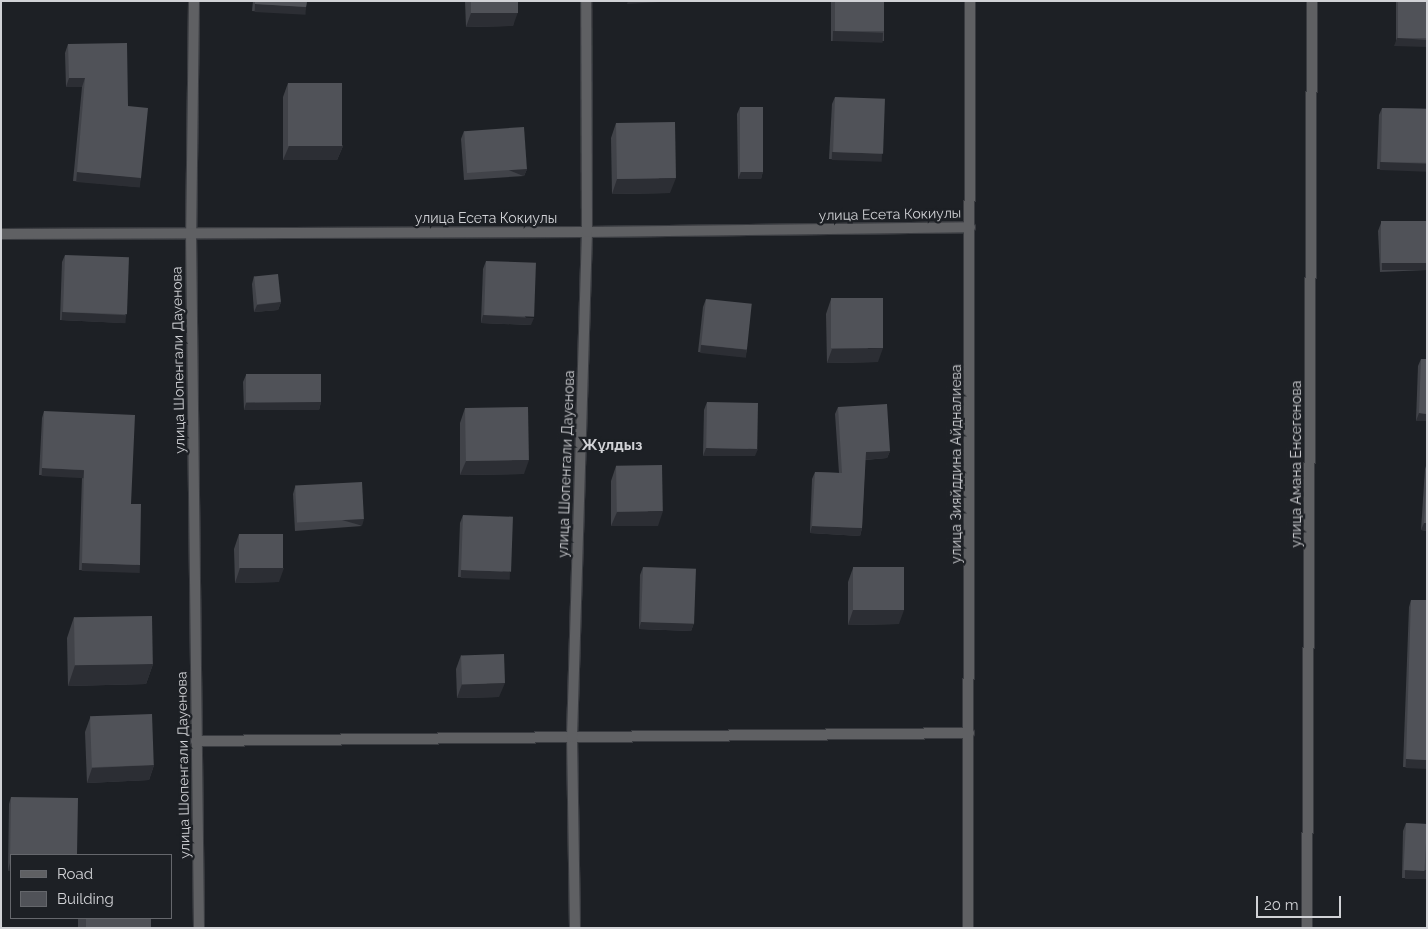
<!DOCTYPE html>
<meta charset="utf-8">
<style>
body{margin:0}
#map{position:relative;width:1428px;height:929px;overflow:hidden;background:#1d2025;font-family:Raleway,sans-serif}
div>[style]{position:absolute}
.roads{filter:drop-shadow(1px 0 #3a3c41) drop-shadow(-1px 0 #3a3c41) drop-shadow(0 1px #3a3c41) drop-shadow(0 -1px #3a3c41)}
.minor>*{height:10px;margin:-5px;padding:0 5px;transform-origin:5px;border-radius:5px;background:#5f6063}
.wall>*{inset:0;background:#414349;transform-origin:0 0}
.shaded-wall>*{inset:0;background:#2c2e34;transform-origin:0 0}
.building>*{inset:0;background:#505258;transform-origin:0 0}
span{translate:-50% -50%;white-space:nowrap;text-align:center;line-height:1.15;-webkit-text-stroke:4.5px #1d2025;paint-order:stroke}
.street-label{font-size:14px;color:#d1d2d6}
.neighbourhood-label{font-size:15px;color:#d1d2d6;font-weight:700}
.frame{position:absolute;inset:0;border:2px solid #d1d2d6;pointer-events:none}
.legend{position:absolute;left:10px;top:854px;width:162px;height:65px;box-sizing:border-box;background:#1d2025;border:1px solid #65676c;margin:0;padding:6px 9px;list-style:none;font-size:15px;color:#d1d2d6}
.legend li{display:flex;align-items:center;gap:10px;height:25px}
.legend b{width:25px;border:1px solid #65676c}
.scale{position:absolute;left:1256px;top:896px;width:85px;height:22px;box-sizing:border-box;border:2px solid #d1d2d6;border-top:0;padding-left:6px;font-size:15px;line-height:18px;white-space:nowrap;color:#d1d2d6;-webkit-text-stroke:4px #1d2025;paint-order:stroke}
</style>
<div id="map">
<div class="roads">
<div class="minor">
<div style="left:194px;top:1px;width:232px;rotate:90.7deg"></div>
<div style="left:191px;top:233px;width:695px;rotate:89.34deg"></div>
<div style="left:1px;top:234px;width:586px;rotate:-0.2deg"></div>
<div style="left:587px;top:232px;width:383px;rotate:-0.7deg"></div>
<div style="left:196px;top:741px;width:773px;rotate:-0.59deg"></div>
<div style="left:575px;top:928px;width:191px;rotate:-90.9deg"></div>
<div style="left:572px;top:737px;width:505px;rotate:-88.3deg"></div>
<div style="left:587px;top:232px;width:231px;rotate:-90.2deg"></div>
<div style="left:968px;top:928px;width:927px;rotate:-89.88deg"></div>
<div style="left:1307px;top:928px;width:927px;rotate:-89.69deg"></div>
</div>
</div>
<div class="wall">
<div style="clip-path:polygon(253px 1px,307px 1px,306px 7px,304px 14px,252px 11px)"></div>
<div style="clip-path:polygon(465px 1px,518px 1px,513px 26px,466px 27px)"></div>
<div style="left:831px;top:1px;width:53px;height:40px"></div>
<div style="left:1396px;top:1px;width:31px;height:45px"></div>
<div style="clip-path:polygon(68px 44px,141px 178px,138px 187px,73px 181px,82px 87px,66px 87px,65px 53px)"></div>
<div style="clip-path:polygon(288px 83px,343px 146px,337px 160px,283px 160px,283px 97px)"></div>
<div style="clip-path:polygon(835px 97px,882px 154px,880px 161px,829px 159px,832px 104px)"></div>
<div style="clip-path:polygon(740px 107px,763px 171px,761px 179px,738px 179px,737px 114px)"></div>
<div style="clip-path:polygon(1382px 108px,1427px 109px,1427px 171px,1377px 169px,1379px 115px)"></div>
<div style="clip-path:polygon(616px 123px,670px 193px,612px 194px,611px 138px)"></div>
<div style="clip-path:polygon(464px 131px,527px 169px,524px 176px,464px 180px,461px 139px)"></div>
<div style="clip-path:polygon(1427px 221px,1427px 270px,1380px 272px,1378px 231px,1381px 223px)"></div>
<div style="clip-path:polygon(65px 255px,126px 315px,124px 323px,60px 320px,62px 262px)"></div>
<div style="clip-path:polygon(486px 261px,531px 325px,481px 323px,483px 269px)"></div>
<div style="clip-path:polygon(254px 276px,281px 302px,278px 310px,254px 312px,252px 284px)"></div>
<div style="clip-path:polygon(706px 299px,747px 350px,745px 357px,698px 352px,703px 307px)"></div>
<div style="clip-path:polygon(831px 299px,878px 362px,827px 363px,826px 314px)"></div>
<div style="clip-path:polygon(1421px 359px,1427px 359px,1427px 421px,1416px 421px,1418px 366px)"></div>
<div style="clip-path:polygon(246px 375px,321px 402px,319px 410px,244px 410px,243px 382px)"></div>
<div style="clip-path:polygon(707px 402px,755px 456px,703px 456px,704px 410px)"></div>
<div style="clip-path:polygon(838px 407px,890px 451px,887px 458px,865px 460px,862px 528px,860px 536px,810px 533px,812px 479px,815px 472px,839px 473px,835px 414px)"></div>
<div style="clip-path:polygon(465px 408px,524px 474px,460px 475px,460px 423px)"></div>
<div style="clip-path:polygon(44px 411px,131px 504px,137px 572px,79px 570px,82px 477px,39px 475px,42px 418px)"></div>
<div style="clip-path:polygon(1427px 463px,1427px 531px,1421px 530px,1425px 469px)"></div>
<div style="clip-path:polygon(616px 466px,658px 526px,611px 526px,611px 481px)"></div>
<div style="clip-path:polygon(295px 487px,362px 526px,295px 531px,293px 494px)"></div>
<div style="clip-path:polygon(463px 515px,508px 579px,458px 577px,460px 523px)"></div>
<div style="clip-path:polygon(239px 534px,279px 582px,235px 583px,234px 549px)"></div>
<div style="clip-path:polygon(643px 567px,694px 623px,691px 631px,639px 629px,640px 575px)"></div>
<div style="clip-path:polygon(853px 568px,899px 624px,848px 625px,848px 582px)"></div>
<div style="clip-path:polygon(1411px 600px,1427px 768px,1403px 767px,1409px 607px)"></div>
<div style="clip-path:polygon(74px 617px,153px 664px,146px 684px,68px 686px,67px 638px)"></div>
<div style="clip-path:polygon(461px 655px,499px 697px,457px 698px,456px 669px)"></div>
<div style="clip-path:polygon(90px 718px,154px 765px,149px 780px,87px 783px,85px 732px)"></div>
<div style="clip-path:polygon(11px 797px,11px 871px,8px 871px,9px 804px)"></div>
<div style="clip-path:polygon(1406px 823px,1427px 824px,1427px 878px,1402px 878px,1403px 831px)"></div>
<div style="left:78px;top:918px;width:73px;height:10px"></div>
</div>
<div class="shaded-wall">
<div style="clip-path:polygon(628px 1px,676px 1px,627px 4px)"></div>
<div style="left:255px;top:4px;width:51px;height:8px;rotate:3deg"></div>
<div style="clip-path:polygon(518px 12px,513px 26px,466px 27px,471px 13px)"></div>
<div style="left:833px;top:31px;width:50px;height:10px;rotate:2deg"></div>
<div style="clip-path:polygon(1397px 38px,1427px 40px,1427px 47px,1394px 46px)"></div>
<div style="clip-path:polygon(69px 78px,85px 78px,82px 87px,66px 87px)"></div>
<div style="clip-path:polygon(289px 146px,343px 146px,337px 160px,283px 160px)"></div>
<div style="left:832px;top:152px;width:50px;height:8px;rotate:2deg"></div>
<div style="left:1380px;top:162px;width:47px;height:8px;rotate:2deg"></div>
<div style="left:527px;top:169px;width:8px;height:61px;rotate:113deg"></div>
<div style="clip-path:polygon(763px 171px,761px 179px,738px 179px,741px 172px)"></div>
<div style="left:77px;top:172px;width:64px;height:10px;rotate:5deg"></div>
<div style="clip-path:polygon(676px 178px,670px 193px,612px 194px,617px 179px)"></div>
<div style="left:1427px;top:263px;width:7px;height:45px;rotate:90deg"></div>
<div style="clip-path:polygon(281px 302px,278px 310px,254px 312px,257px 305px)"></div>
<div style="left:62px;top:312px;width:64px;height:8px;rotate:3deg"></div>
<div style="clip-path:polygon(483px 315px,534px 318px,531px 325px,481px 323px)"></div>
<div style="left:701px;top:345px;width:46px;height:8px;rotate:6deg"></div>
<div style="clip-path:polygon(883px 348px,878px 362px,827px 363px,832px 349px)"></div>
<div style="clip-path:polygon(321px 402px,319px 410px,244px 410px,246px 403px)"></div>
<div style="clip-path:polygon(1419px 413px,1427px 414px,1427px 421px,1416px 421px)"></div>
<div style="clip-path:polygon(706px 448px,758px 449px,755px 456px,703px 456px)"></div>
<div style="clip-path:polygon(890px 451px,887px 458px,863px 460px,866px 452px)"></div>
<div style="clip-path:polygon(529px 460px,524px 474px,460px 475px,466px 461px)"></div>
<div style="left:42px;top:468px;width:42px;height:8px;rotate:3deg"></div>
<div style="clip-path:polygon(663px 511px,658px 526px,611px 526px,617px 512px)"></div>
<div style="left:364px;top:519px;width:7px;height:66px;rotate:106deg"></div>
<div style="clip-path:polygon(1424px 523px,1427px 523px,1427px 531px,1421px 530px)"></div>
<div style="clip-path:polygon(812px 526px,862px 528px,860px 536px,810px 533px)"></div>
<div style="left:82px;top:563px;width:58px;height:8px;rotate:2deg"></div>
<div style="clip-path:polygon(240px 568px,284px 568px,279px 582px,235px 583px)"></div>
<div style="left:461px;top:570px;width:49px;height:8px;rotate:2deg"></div>
<div style="clip-path:polygon(853px 610px,904px 610px,899px 624px,848px 625px)"></div>
<div style="clip-path:polygon(641px 622px,694px 623px,691px 631px,639px 629px)"></div>
<div style="clip-path:polygon(153px 664px,146px 684px,68px 686px,75px 665px)"></div>
<div style="clip-path:polygon(505px 683px,499px 697px,457px 698px,462px 684px)"></div>
<div style="left:1406px;top:759px;width:21px;height:9px;rotate:3deg"></div>
<div style="clip-path:polygon(154px 765px,149px 780px,87px 783px,92px 768px)"></div>
<div style="clip-path:polygon(10px 863px,11px 863px,11px 871px,8px 871px)"></div>
<div style="left:1405px;top:870px;width:22px;height:9px"></div>
</div>
<div class="building">
<div style="clip-path:polygon(255px 1px,307px 1px,306px 7px,255px 4px)"></div>
<div style="left:471px;top:1px;width:47px;height:12px"></div>
<div style="left:835px;top:1px;width:49px;height:30px"></div>
<div style="left:1398px;top:1px;width:29px;height:37px"></div>
<div style="clip-path:polygon(127px 43px,128px 106px,148px 108px,141px 178px,77px 172px,85px 78px,69px 78px,68px 44px)"></div>
<div style="left:288px;top:83px;width:54px;height:63px"></div>
<div style="left:835px;top:97px;width:50px;height:55px;rotate:2deg"></div>
<div style="left:740px;top:107px;width:23px;height:65px"></div>
<div style="left:1382px;top:108px;width:45px;height:54px;rotate:1deg"></div>
<div style="left:675px;top:122px;width:56px;height:59px;rotate:89deg"></div>
<div style="left:524px;top:127px;width:42px;height:60px;rotate:86deg"></div>
<div style="left:1427px;top:221px;width:42px;height:46px;rotate:90deg"></div>
<div style="left:65px;top:255px;width:64px;height:57px;rotate:2deg"></div>
<div style="left:486px;top:261px;width:50px;height:54px;rotate:2deg"></div>
<div style="left:278px;top:274px;width:28px;height:24px;rotate:84deg"></div>
<div style="left:883px;top:298px;width:50px;height:52px;rotate:90deg"></div>
<div style="left:706px;top:299px;width:46px;height:46px;rotate:6deg"></div>
<div style="clip-path:polygon(1421px 359px,1427px 359px,1427px 414px,1419px 413px)"></div>
<div style="left:321px;top:374px;width:28px;height:75px;rotate:90deg"></div>
<div style="left:707px;top:402px;width:51px;height:46px;rotate:1deg"></div>
<div style="clip-path:polygon(887px 404px,890px 451px,866px 452px,862px 528px,812px 526px,815px 472px,842px 473px,838px 407px)"></div>
<div style="left:528px;top:407px;width:53px;height:63px;rotate:89deg"></div>
<div style="clip-path:polygon(44px 411px,135px 415px,131px 504px,141px 504px,140px 565px,82px 563px,84px 470px,42px 468px)"></div>
<div style="left:662px;top:465px;width:46px;height:46px;rotate:89deg"></div>
<div style="clip-path:polygon(1427px 470px,1427px 523px,1424px 523px)"></div>
<div style="left:362px;top:482px;width:37px;height:67px;rotate:87deg"></div>
<div style="left:463px;top:515px;width:50px;height:55px;rotate:2deg"></div>
<div style="left:239px;top:534px;width:44px;height:34px"></div>
<div style="left:643px;top:567px;width:53px;height:55px;rotate:2deg"></div>
<div style="left:904px;top:567px;width:43px;height:51px;rotate:90deg"></div>
<div style="clip-path:polygon(1411px 600px,1427px 600px,1427px 760px,1406px 759px)"></div>
<div style="left:152px;top:616px;width:48px;height:78px;rotate:89deg"></div>
<div style="left:504px;top:654px;width:29px;height:43px;rotate:88deg"></div>
<div style="left:152px;top:714px;width:51px;height:62px;rotate:88deg"></div>
<div style="clip-path:polygon(11px 797px,78px 798px,77px 855px,11px 855px,11px 863px,10px 863px)"></div>
<div style="left:1406px;top:823px;width:21px;height:47px;rotate:3deg"></div>
<div style="left:86px;top:918px;width:65px;height:10px"></div>
</div>
<div class="street-label">
<span style="left:890px;top:214px;rotate:-1deg">улица Есета Кокиулы</span>
<span style="left:486px;top:218px">улица Есета Кокиулы</span>
<span style="left:178px;top:360px;rotate:-91deg">улица Шопенгали Дауенова</span>
<span style="left:566px;top:464px;rotate:-88deg">улица Шопенгали Дауенова</span>
<span style="left:956px;top:464px;rotate:-90deg">улица Зияйддина Айдналиева</span>
<span style="left:1296px;top:464px;rotate:-90deg">улица Амана Енсегенова</span>
<span style="left:183px;top:765px;rotate:-91deg">улица Шопенгали Дауенова</span>
</div>
<div class="neighbourhood-label">
<span style="left:612px;top:446px">Жұлдыз</span>
</div>
<div class="frame"></div>
<ul class="legend">
<li><b style="height:6px;background:#5f6063"></b>Road</li>
<li><b style="height:14px;background:#505258"></b>Building</li>
</ul>
<div class="scale">20 m</div>
</div>
